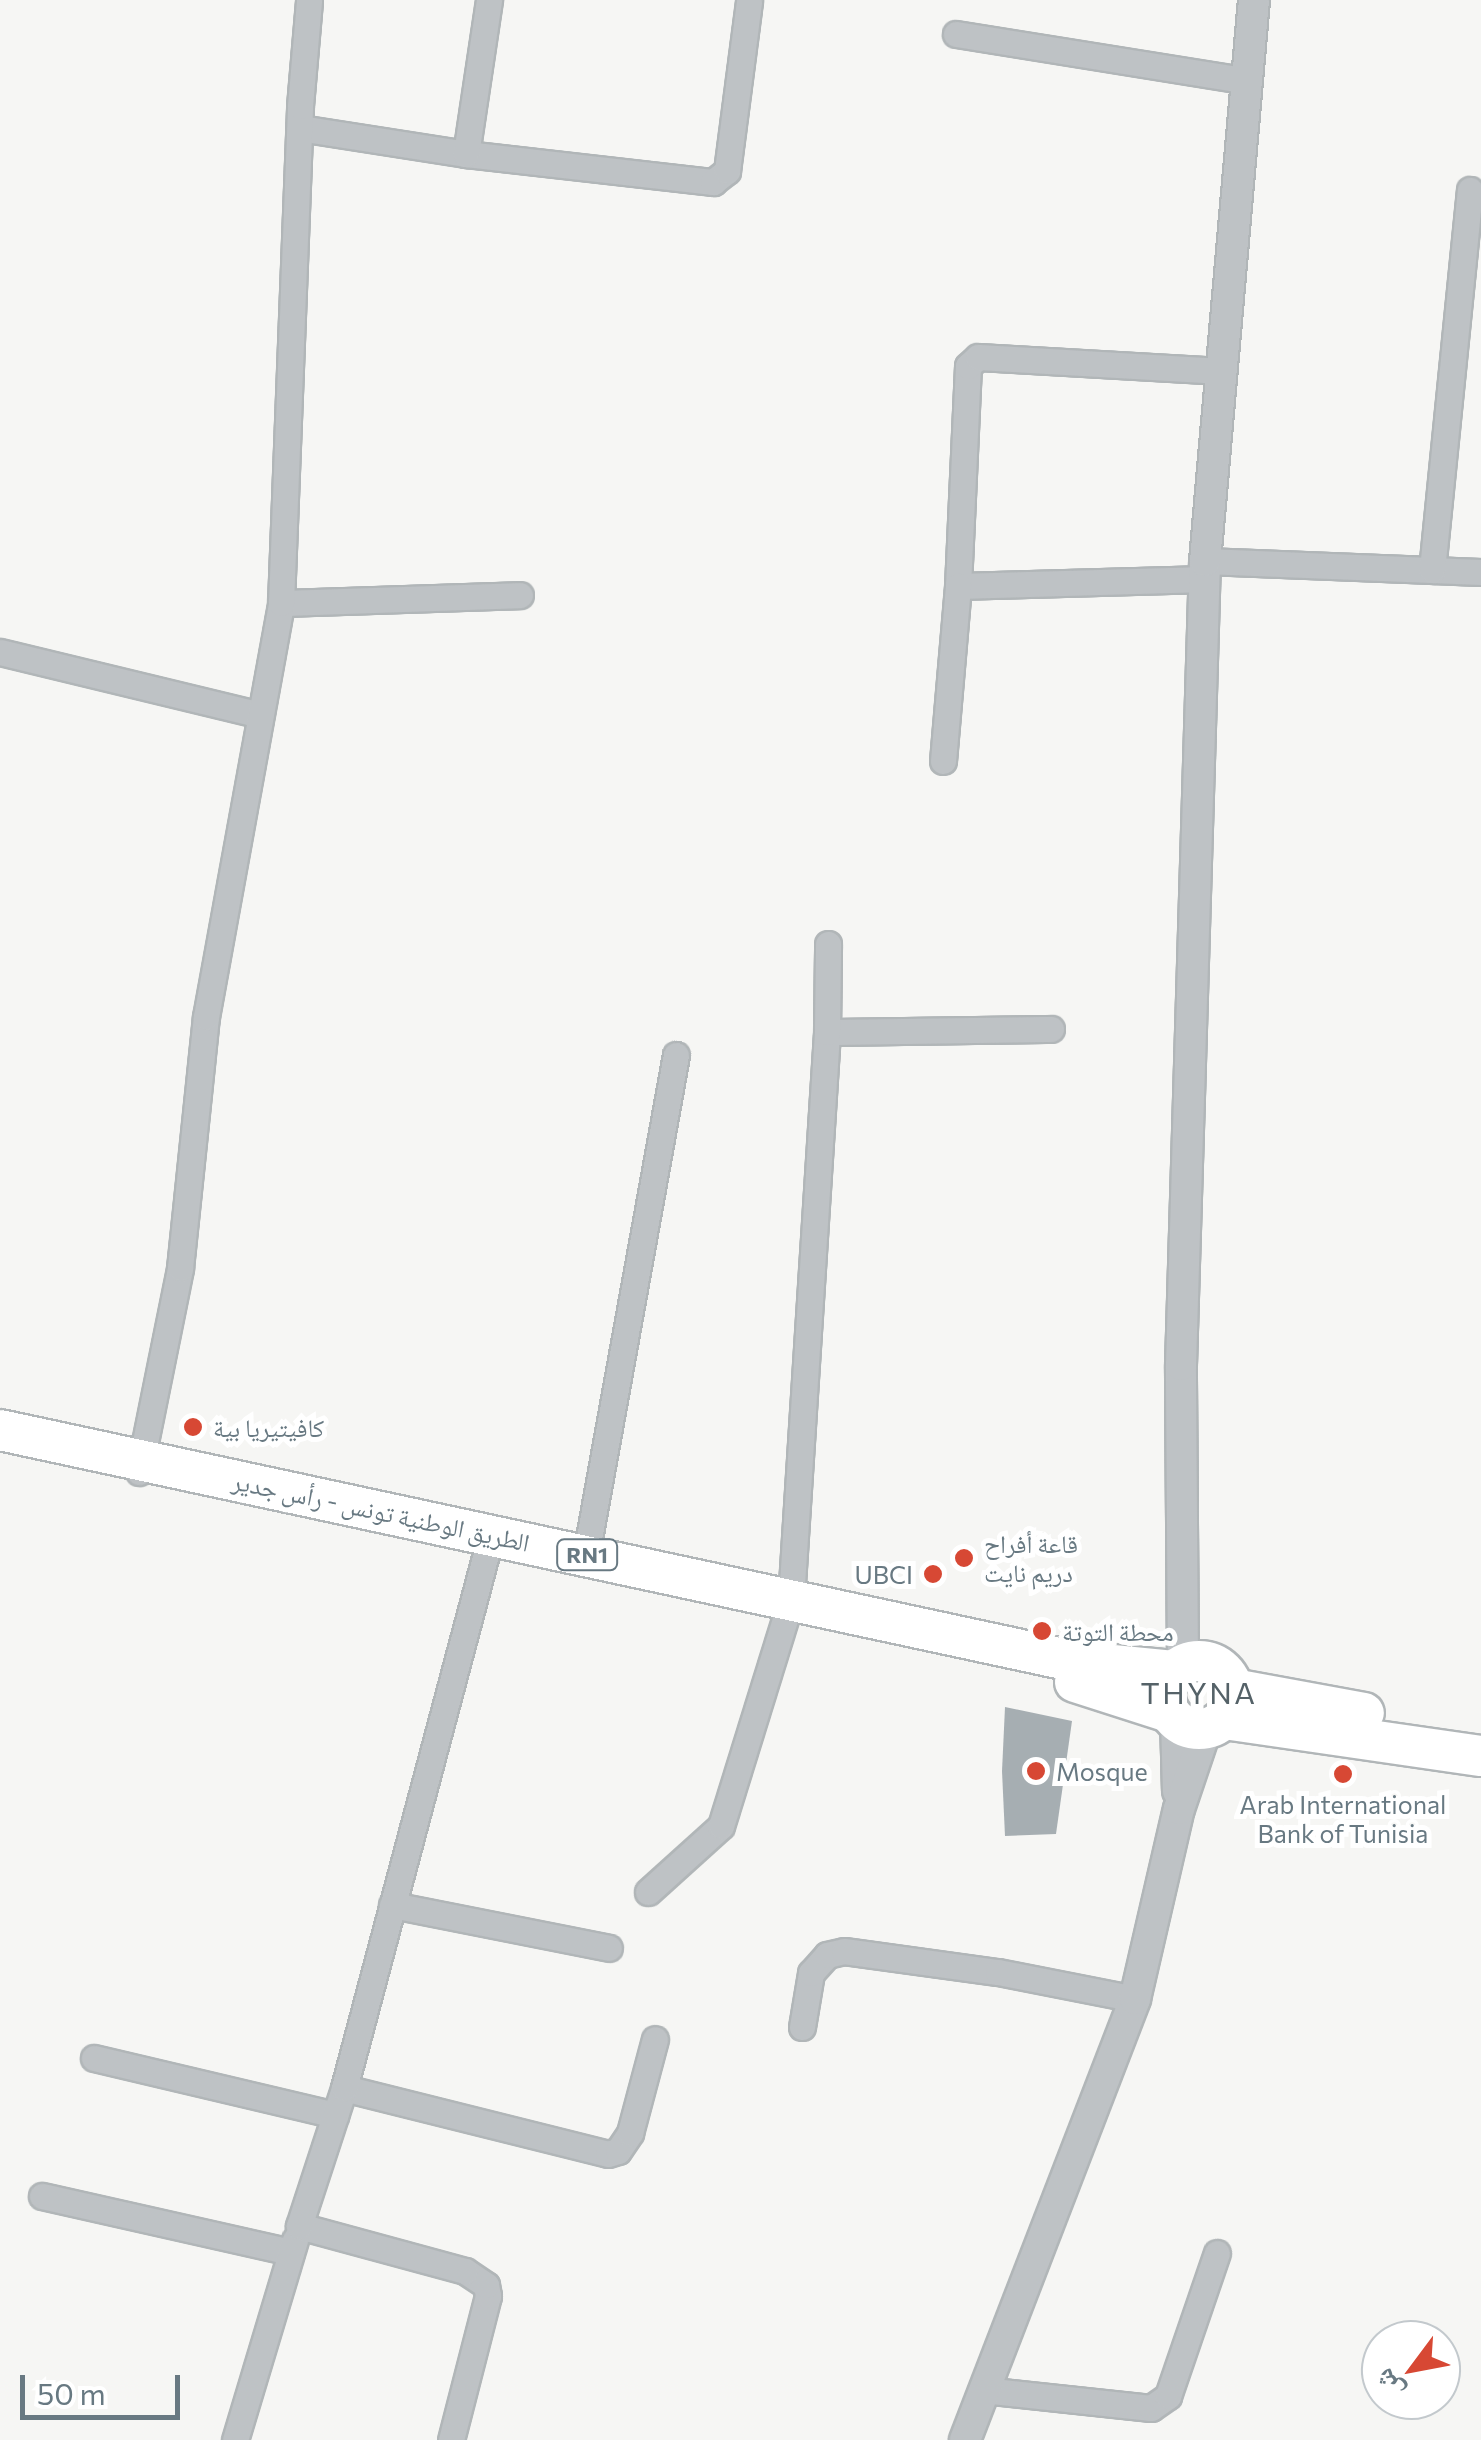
<!DOCTYPE html>
<meta charset="utf-8">
<style>
body{margin:0}
#map{position:relative;width:1481px;height:2440px;overflow:hidden;background:#f6f6f4;font-family:Commissioner,"Noto Naskh Arabic",sans-serif}
div>[style]{position:absolute}
.building>*{inset:0;background:#a6aeb2}
.roads{filter:drop-shadow(2px 0 #b1b6b8) drop-shadow(-2px 0 #b1b6b8) drop-shadow(0 2px #b1b6b8) drop-shadow(0 -2px #b1b6b8)}
.minor>*{height:25px;margin:-12.5px;padding:0 12.5px;transform-origin:12.5px;border-radius:12.5px;background:#bec2c5}
.tertiary>*{height:30px;margin:-15px;padding:0 15px;transform-origin:15px;border-radius:15px;background:#bec2c5}
.trunk>*{height:40px;margin:-20px;padding:0 20px;transform-origin:20px;border-radius:20px;background:#fff}
.trunk>.ring{margin:-20px;padding:0;box-sizing:content-box;background:none;border:40px solid #fff;border-radius:50%}
.dots>*{width:28px;height:28px;translate:-50% -50%;box-sizing:border-box;border:5px solid #fff;border-radius:50%}
span{translate:-50% -50%;white-space:nowrap;text-align:center;line-height:1.15;-webkit-text-stroke:10px #fff;paint-order:stroke}
.shield-label span{padding:2px 8px;background:#fff;border:2px solid;border-radius:8px;-webkit-text-stroke-width:0}
.shield-label{font-size:22px;color:#687982;font-weight:700}
.poi-label{font-size:25px;color:#687982}
.left{translate:0 -50%;text-align:left}
.right{translate:-100% -50%;text-align:right}
.street-label{font-size:25px;color:#687982}
.quarter-label{font-size:30px;color:#556268;letter-spacing:2.5px}
.north{position:absolute;left:1361px;top:2320px;width:100px;height:100px;box-sizing:border-box;background:#fff;border:2px solid #c3c9cd;border-radius:50%;rotate:238deg;font-size:28px;font-weight:700;line-height:40px;text-align:center;color:#687982}
.north::after{content:'';display:block;margin:auto;width:35px;height:45px;background:#d74834;clip-path:polygon(50% 0,100% 100%,50% 72%,0 100%)}
.scale{position:absolute;left:20px;top:2375px;width:160px;height:45px;box-sizing:border-box;border:5px solid #687982;border-top:0;padding-left:12px;font-size:30px;line-height:35px;white-space:nowrap;color:#687982;-webkit-text-stroke:8px #fff;paint-order:stroke}
</style>
<div id="map">
<div class="building">
<div style="clip-path:polygon(1005px 1707px,1072px 1721px,1056px 1834px,1005px 1836px,1002px 1771px)"></div>
</div>
<div class="roads">
<div class="minor">
<div style="left:956px;top:34px;width:296px;rotate:9.1deg"></div>
<div style="left:300px;top:128px;width:168px;rotate:8.9deg"></div>
<div style="left:466px;top:154px;width:249px;rotate:6.5deg"></div>
<div style="left:713px;top:182px;width:18px;rotate:-38deg"></div>
<div style="left:727px;top:171px;width:171px;rotate:-82.6deg"></div>
<div style="left:466px;top:154px;width:156px;rotate:-81.5deg"></div>
<div style="left:1205px;top:561px;width:276px;rotate:2.3deg"></div>
<div style="left:1432px;top:570px;width:382px;rotate:-84.3deg"></div>
<div style="left:1206px;top:579px;width:248px;rotate:178.4deg"></div>
<div style="left:958px;top:586px;width:220px;rotate:-87.4deg"></div>
<div style="left:968px;top:366px;width:13px;rotate:-42deg"></div>
<div style="left:978px;top:357px;width:245px;rotate:3.3deg"></div>
<div style="left:281px;top:603px;width:239px;rotate:-1.9deg"></div>
<div style="left:0;top:652px;width:268px;rotate:13.6deg"></div>
<div style="left:943px;top:761px;width:176px;rotate:-85.1deg"></div>
<div style="left:827px;top:1032px;width:224px;rotate:-0.8deg"></div>
<div style="left:139px;top:1472px;width:208px;rotate:-78.6deg"></div>
<div style="left:180px;top:1268px;width:252px;rotate:-84.1deg"></div>
<div style="left:206px;top:1017px;width:421px;rotate:-79.7deg"></div>
<div style="left:281px;top:603px;width:497px;rotate:-87.8deg"></div>
<div style="left:300px;top:106px;width:106px;rotate:-85.1deg"></div>
<div style="left:586px;top:1555px;width:508px;rotate:-79.8deg"></div>
<div style="left:648px;top:1892px;width:98px;rotate:-42.1deg"></div>
<div style="left:721px;top:1826px;width:237px;rotate:-72.8deg"></div>
<div style="left:791px;top:1600px;width:569px;rotate:-86.37deg"></div>
<div style="left:827px;top:1032px;width:88px;rotate:-89.3deg"></div>
<div style="left:392px;top:1905px;width:221px;rotate:11.2deg"></div>
<div style="left:802px;top:2027px;width:55px;rotate:-80.5deg"></div>
<div style="left:811px;top:1973px;width:24px;rotate:-48deg"></div>
<div style="left:827px;top:1955px;width:17px;rotate:-13deg"></div>
<div style="left:844px;top:1951px;width:155px;rotate:7.8deg"></div>
<div style="left:998px;top:1972px;width:140px;rotate:11.1deg"></div>
<div style="left:94px;top:2058px;width:248px;rotate:13.3deg"></div>
<div style="left:344px;top:2088px;width:272px;rotate:14deg"></div>
<div style="left:608px;top:2154px;width:10px;rotate:-17deg"></div>
<div style="left:618px;top:2151px;width:22px;rotate:-56deg"></div>
<div style="left:630px;top:2133px;width:97px;rotate:-75.1deg"></div>
<div style="left:42px;top:2196px;width:255px;rotate:12.7deg"></div>
<div style="left:983px;top:2390px;width:169px;rotate:6.1deg"></div>
<div style="left:1151px;top:2408px;width:21px;rotate:-35deg"></div>
<div style="left:1168px;top:2396px;width:151px;rotate:-71.1deg"></div>
<div style="left:235px;top:2440px;width:209px;rotate:-73.3deg"></div>
<div style="left:451px;top:2440px;width:149px;rotate:-75.6deg"></div>
<div style="left:488px;top:2296px;width:11px;rotate:-100deg"></div>
<div style="left:486px;top:2285px;width:25px;rotate:-146deg"></div>
<div style="left:465px;top:2271px;width:172px;rotate:-164.8deg"></div>
<div style="left:299px;top:2226px;width:145px;rotate:-71.9deg"></div>
<div style="left:344px;top:2088px;width:572px;rotate:-75.11deg"></div>
</div>
<div class="tertiary">
<div style="left:1183px;top:1665px;width:300px;rotate:-90.4deg"></div>
<div style="left:1181px;top:1365px;width:804px;rotate:-88.29deg"></div>
<div style="left:1205px;top:561px;width:563px;rotate:-85.01deg"></div>
<div style="left:1176px;top:1720px;width:71px;rotate:88.4deg"></div>
<div style="left:965px;top:2440px;width:473px;rotate:-68.9deg"></div>
<div style="left:1135px;top:1999px;width:195px;rotate:-77deg"></div>
<div style="left:1179px;top:1809px;width:84px;rotate:-71.4deg"></div>
</div>
<div class="trunk">
<div style="left:0;top:1430px;width:1097px;rotate:12.16deg"></div>
<div style="left:1072px;top:1661px;width:102px;rotate:5.6deg"></div>
<div class="ring" style="left:1165px;top:1661px;width:28px;height:28px"></div>
<div style="left:1075px;top:1682px;width:99px;rotate:17.7deg"></div>
<div style="left:1233px;top:1689px;width:133px;rotate:10.4deg"></div>
<div style="left:1224px;top:1719px;width:260px;rotate:8.2deg"></div>
</div>
</div>
<div class="dots">
<div style="left:193px;top:1427px;background:#d74834"></div>
<div style="left:964px;top:1558px;background:#d74834"></div>
<div style="left:933px;top:1574px;background:#d74834"></div>
<div style="left:1042px;top:1631px;background:#d74834"></div>
<div style="left:1036px;top:1771px;background:#d74834"></div>
<div style="left:1343px;top:1774px;background:#d74834"></div>
</div>
<div class="shield-label">
<span style="left:587px;top:1555px">RN1</span>
</div>
<div class="poi-label">
<span class="left" style="left:213px;top:1427px">كافيتيريا بية</span>
<span class="left" style="left:984px;top:1558px">قاعة أفراح<br>دريم نايت</span>
<span class="right" style="left:913px;top:1574px">UBCI</span>
<span class="left" style="left:1062px;top:1631px">محطة التوتة</span>
<span class="left" style="left:1056px;top:1771px">Mosque</span>
<span style="left:1343px;top:1819px">Arab International<br>Bank of Tunisia</span>
</div>
<div class="street-label">
<span style="left:381px;top:1511px;rotate:12deg">الطريق الوطنية تونس - رأس جدير</span>
</div>
<div class="quarter-label">
<span style="left:1199px;top:1692px">THYNA</span>
</div>
<div class="north">ش</div>
<div class="scale">50 m</div>
</div>
